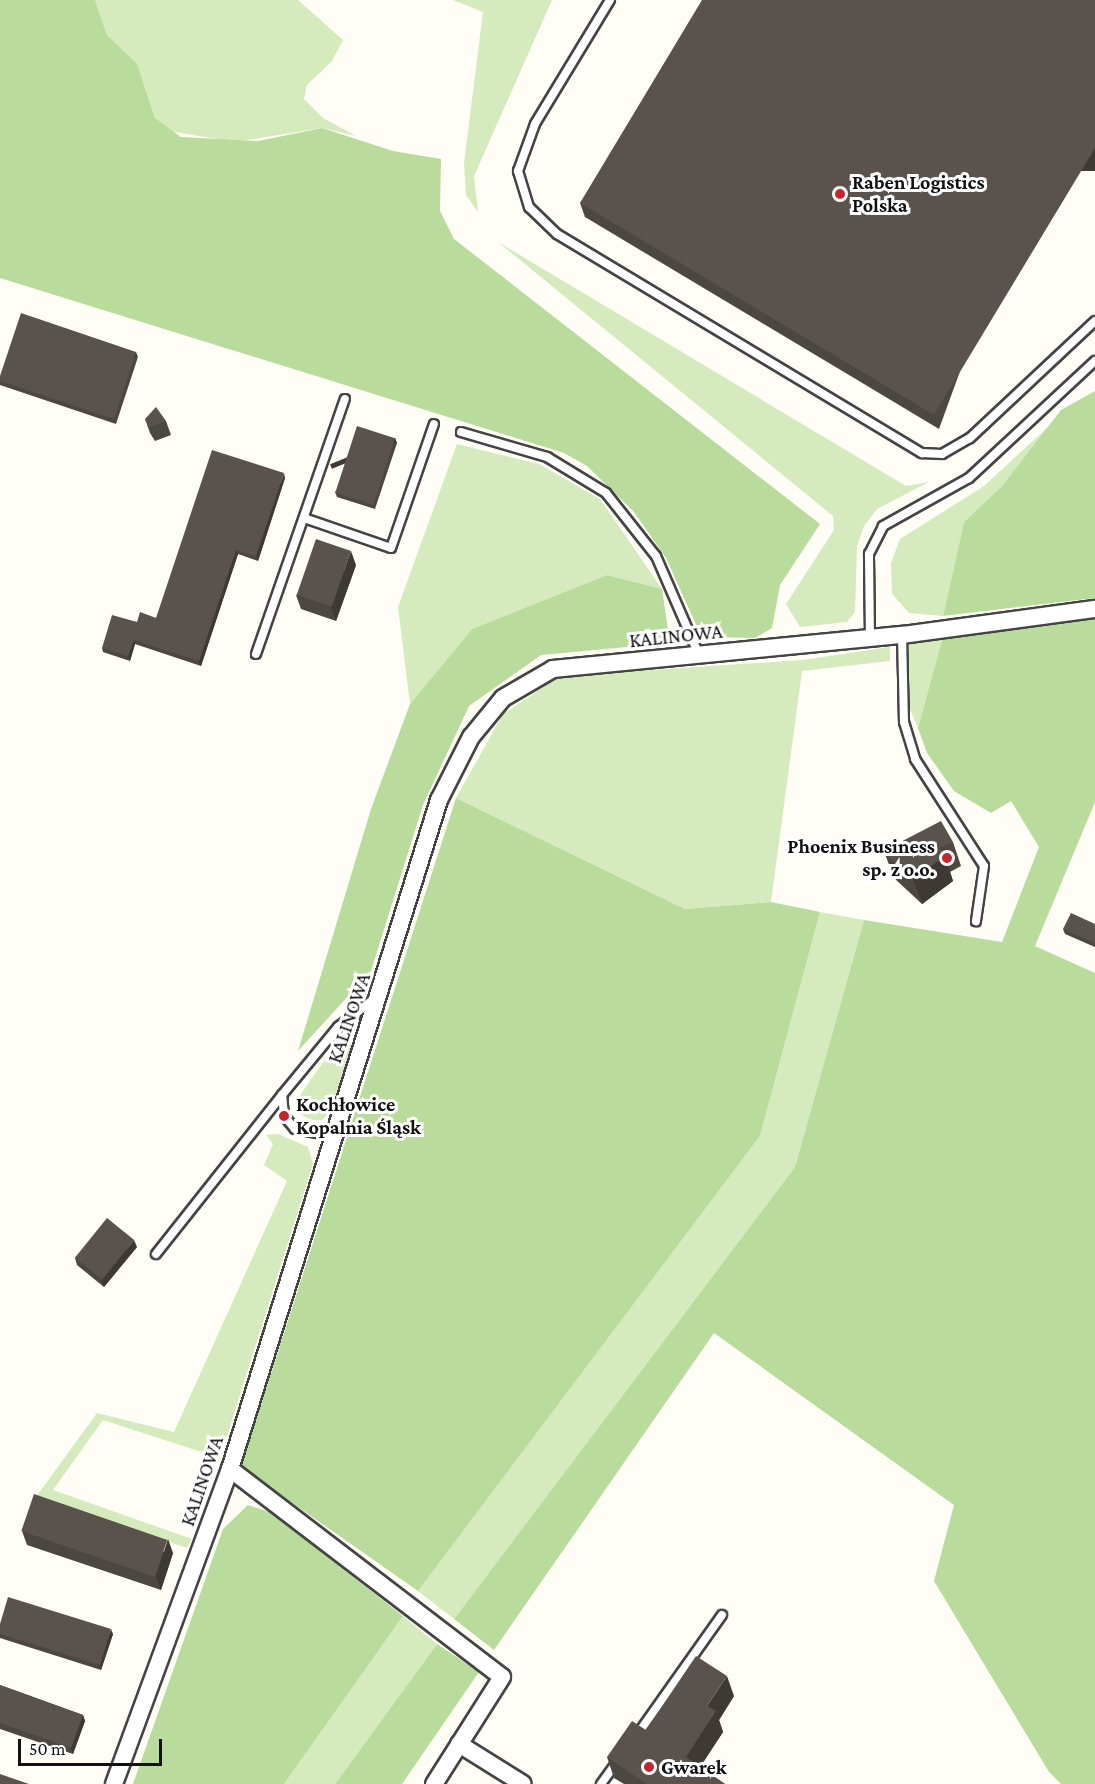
<!DOCTYPE html>
<meta charset="utf-8">
<style>
body{margin:0}
#map{position:relative;width:1095px;height:1784px;overflow:hidden;background:#fffdf5;font-family:"Crimson Pro",serif}
div>[style]{position:absolute}
.green>*{inset:0;background:#d5ebbd}
.forest>*{inset:0;background:#b9dc9c}
.roads{filter:drop-shadow(2px 0 #444) drop-shadow(-2px 0 #444) drop-shadow(0 2px #444) drop-shadow(0 -2px #444)}
.lane>*{height:8px;margin:-4px;padding:0 4px;transform-origin:4px;border-radius:4px;background:#fff}
.street>*{height:16px;margin:-8px;padding:0 8px;transform-origin:8px;border-radius:8px;background:#fff}
.wall>*{inset:0;background:#4d4742}
.shaded-wall>*{inset:0;background:#3f3936;transform-origin:0 0}
.building>*{inset:0;background:#5a524d;transform-origin:0 0}
.dots>*{width:16px;height:16px;translate:-50% -50%;box-sizing:border-box;border:3px solid #fff;border-radius:50%}
span{translate:-50% -50%;white-space:nowrap;text-align:center;line-height:1.15;-webkit-text-stroke:6px #fff;paint-order:stroke}
.poi-label{font-size:20px;color:#111;font-weight:700}
.left{translate:0 -50%;text-align:left}
.right{translate:-100% -50%;text-align:right}
.street-label{font-size:20px;color:#111}
.scale{position:absolute;left:18px;top:1739px;width:144px;height:27px;box-sizing:border-box;border:3px solid #111;border-top:0;padding-left:8px;font-size:18px;line-height:21px;white-space:nowrap;color:#111;-webkit-text-stroke:4px #fff;paint-order:stroke}
</style>
<div id="map">
<div class="green">
<div style="clip-path:polygon(95px 0,298px 0,343px 40px,332px 61px,307px 85px,304px 99px,323px 118px,356px 136px,322px 128px,235px 142px,169px 131px,155px 118px,142px 79px,107px 35px)"></div>
<div style="clip-path:polygon(453px 0,552px 0,474px 176px,478px 212px,466px 195px,464px 163px,483px 12px)"></div>
<div style="clip-path:polygon(498px 242px,906px 486px,929px 482px,877px 509px,864px 526px,857px 546px,855px 612px,847px 622px,800px 627px,786px 604px,834px 530px,833px 516px)"></div>
<div style="clip-path:polygon(1050px 425px,1002px 486px,964px 522px,943px 616px,909px 613px,892px 594px,891px 563px,900px 539px,984px 486px)"></div>
<div style="clip-path:polygon(457px 444px,539px 464px,600px 499px,662px 589px,607px 575px,472px 629px,410px 704px,398px 607px)"></div>
<div style="clip-path:polygon(942px 640px,918px 728px,909px 707px,909px 643px)"></div>
<div style="clip-path:polygon(890px 647px,890px 661px,802px 671px,771px 902px,685px 909px,456px 798px,503px 714px,560px 676px,802px 660px)"></div>
<div style="clip-path:polygon(820px 912px,864px 920px,795px 1167px,454px 1619px,418px 1591px,760px 1136px)"></div>
<div style="clip-path:polygon(341px 1037px,352px 1045px,331px 1110px,322px 1120px,312px 1120px,300px 1114px,295px 1102px)"></div>
<div style="clip-path:polygon(278px 1134px,308px 1147px,313px 1164px,220px 1458px,103px 1420px,53px 1490px,192px 1539px,187px 1548px,36px 1497px,97px 1413px,174px 1432px,287px 1181px,264px 1165px,273px 1144px,266px 1135px)"></div>
<div style="clip-path:polygon(403px 1616px,437px 1644px,335px 1784px,284px 1784px)"></div>
</div>
<div class="forest">
<div style="clip-path:polygon(0 0,95px 0,107px 35px,137px 64px,155px 118px,181px 137px,258px 141px,322px 128px,393px 151px,441px 159px,440px 211px,454px 239px,820px 524px,780px 585px,772px 628px,755px 638px,712px 637px,699px 631px,666px 558px,634px 512px,587px 466px,564px 453px,0 278px)"></div>
<div style="clip-path:polygon(1095px 391px,1095px 598px,943px 616px,964px 522px,1002px 486px,1061px 410px)"></div>
<div style="clip-path:polygon(607px 575px,662px 589px,670px 643px,541px 655px,469px 706px,423px 805px,371px 971px,298px 1051px,371px 809px,410px 704px,472px 629px)"></div>
<div style="clip-path:polygon(1095px 615px,1095px 802px,1035px 946px,1095px 973px,1095px 1784px,1061px 1784px,1049px 1772px,934px 1581px,954px 1505px,714px 1333px,494px 1650px,454px 1619px,795px 1167px,864px 920px,1002px 942px,1039px 847px,1011px 801px,991px 813px,954px 791px,927px 753px,918px 728px,942px 640px)"></div>
<div style="clip-path:polygon(456px 798px,685px 909px,771px 902px,820px 912px,760px 1136px,418px 1591px,241px 1467px)"></div>
<div style="clip-path:polygon(248px 1505px,270px 1512px,403px 1616px,284px 1784px,133px 1784px,223px 1529px)"></div>
<div style="clip-path:polygon(437px 1644px,479px 1672px,402px 1784px,335px 1784px)"></div>
</div>
<div class="roads">
<div class="lane">
<div style="left:610px;top:0;width:145px;rotate:121.2deg"></div>
<div style="left:535px;top:124px;width:50px;rotate:109.9deg"></div>
<div style="left:518px;top:171px;width:38px;rotate:73deg"></div>
<div style="left:529px;top:207px;width:39px;rotate:44deg"></div>
<div style="left:557px;top:234px;width:426px;rotate:31deg"></div>
<div style="left:922px;top:453px;width:20px;rotate:3deg"></div>
<div style="left:942px;top:454px;width:32px;rotate:-30deg"></div>
<div style="left:970px;top:438px;width:171px;rotate:-43.1deg"></div>
<div style="left:461px;top:432px;width:90px;rotate:16.2deg"></div>
<div style="left:547px;top:457px;width:69px;rotate:31.4deg"></div>
<div style="left:606px;top:493px;width:80px;rotate:51.6deg"></div>
<div style="left:656px;top:556px;width:108px;rotate:66.5deg"></div>
<div style="left:304px;top:518px;width:92px;rotate:19deg"></div>
<div style="left:391px;top:548px;width:131px;rotate:-70.9deg"></div>
<div style="left:902px;top:635px;width:87px;rotate:88.7deg"></div>
<div style="left:904px;top:722px;width:39px;rotate:73deg"></div>
<div style="left:915px;top:759px;width:127px;rotate:57.2deg"></div>
<div style="left:984px;top:866px;width:56px;rotate:98.3deg"></div>
<div style="left:870px;top:638px;width:84px;rotate:-90.7deg"></div>
<div style="left:869px;top:554px;width:31px;rotate:-63deg"></div>
<div style="left:883px;top:526px;width:98px;rotate:-29.2deg"></div>
<div style="left:969px;top:478px;width:172px;rotate:-42.9deg"></div>
<div style="left:256px;top:654px;width:270px;rotate:-70.8deg"></div>
<div style="left:332px;top:1136px;width:38px;rotate:-169deg"></div>
<div style="left:295px;top:1129px;width:17px;rotate:-130deg"></div>
<div style="left:284px;top:1116px;width:21px;rotate:-95deg"></div>
<div style="left:282px;top:1095px;width:88px;rotate:-50.5deg"></div>
<div style="left:338px;top:1027px;width:46px;rotate:-37.9deg"></div>
<div style="left:156px;top:1254px;width:203px;rotate:-51.6deg"></div>
<div style="left:637px;top:1735px;width:147px;rotate:-54.7deg"></div>
<div style="left:601px;top:1784px;width:27px;rotate:-54deg"></div>
</div>
<div class="street">
<div style="left:230px;top:1469px;width:342px;rotate:37.4deg"></div>
<div style="left:502px;top:1677px;width:127px;rotate:122.4deg"></div>
<div style="left:459px;top:1744px;width:75px;rotate:32deg"></div>
<div style="left:114px;top:1784px;width:336px;rotate:-69.8deg"></div>
<div style="left:230px;top:1469px;width:701px;rotate:-72.65deg"></div>
<div style="left:439px;top:800px;width:71px;rotate:-63.1deg"></div>
<div style="left:471px;top:737px;width:50px;rotate:-50.6deg"></div>
<div style="left:503px;top:698px;width:58px;rotate:-30.1deg"></div>
<div style="left:553px;top:669px;width:351px;rotate:-5.6deg"></div>
<div style="left:902px;top:635px;width:195px;rotate:-7.7deg"></div>
</div>
</div>
<div class="wall">
<div style="clip-path:polygon(1095px 0,939px 429px,585px 217px,580px 203px)"></div>
<div style="clip-path:polygon(138px 357px,116px 424px,0 385px,0 376px)"></div>
<div style="clip-path:polygon(145px 419px,166px 421px,171px 435px,155px 441px,150px 433px)"></div>
<div style="clip-path:polygon(395px 438px,397px 443px,375px 509px,337px 497px,335px 492px)"></div>
<div style="clip-path:polygon(285px 478px,258px 561px,238px 554px,201px 666px,135px 644px,130px 661px,103px 652px,102px 648px,137px 622px,156px 618px)"></div>
<div style="clip-path:polygon(356px 565px,336px 621px,301px 609px,296px 595px)"></div>
<div style="clip-path:polygon(953px 842px,961px 866px,950px 872px,953px 881px,922px 904px,894px 878px,885px 854px)"></div>
<div style="clip-path:polygon(1095px 924px,1095px 947px,1065px 934px,1063px 929px)"></div>
<div style="clip-path:polygon(137px 1247px,104px 1287px,77px 1265px,75px 1258px)"></div>
<div style="clip-path:polygon(22px 1531px,173px 1553px,161px 1590px,27px 1545px)"></div>
<div style="clip-path:polygon(0 1624px,113px 1634px,101px 1670px,0 1638px)"></div>
<div style="clip-path:polygon(0 1685px,83px 1715px,85px 1721px,73px 1754px,0 1729px)"></div>
<div style="clip-path:polygon(734px 1696px,719px 1720px,723px 1732px,700px 1767px,725px 1784px,624px 1784px,614px 1778px,607px 1757px,646px 1730px)"></div>
</div>
<div class="shaded-wall">
<div style="left:1095px;top:148px;width:23px;height:312px;rotate:90deg"></div>
<div style="left:136px;top:352px;width:5px;height:71px;rotate:68deg"></div>
<div style="left:395px;top:438px;width:5px;height:70px;rotate:68deg"></div>
<div style="clip-path:polygon(284px 473px,285px 478px,258px 561px,256px 556px)"></div>
<div style="clip-path:polygon(236px 550px,238px 554px,201px 666px,199px 661px)"></div>
<div style="clip-path:polygon(351px 551px,356px 565px,336px 621px,331px 607px)"></div>
<div style="clip-path:polygon(134px 640px,135px 644px,130px 661px,128px 656px)"></div>
<div style="clip-path:polygon(945px 856px,953px 881px,922px 904px,913px 879px)"></div>
<div style="clip-path:polygon(134px 1240px,137px 1247px,104px 1287px,101px 1281px)"></div>
<div style="clip-path:polygon(168px 1539px,173px 1553px,161px 1590px,156px 1576px)"></div>
<div style="clip-path:polygon(111px 1629px,113px 1634px,101px 1670px,100px 1665px)"></div>
<div style="clip-path:polygon(727px 1676px,734px 1696px,719px 1720px,723px 1732px,693px 1778px,686px 1757px,707px 1706px)"></div>
<div style="clip-path:polygon(83px 1715px,85px 1721px,73px 1754px,71px 1748px)"></div>
</div>
<div class="building">
<div style="clip-path:polygon(702px 0,1095px 0,1095px 148px,934px 415px,580px 203px)"></div>
<div style="clip-path:polygon(21px 313px,136px 352px,114px 419px,0 381px,0 376px)"></div>
<div style="clip-path:polygon(156px 407px,166px 421px,149px 427px,145px 419px)"></div>
<div style="left:357px;top:426px;width:40px;height:70px;rotate:18deg"></div>
<div style="clip-path:polygon(212px 450px,284px 473px,256px 556px,236px 550px,199px 661px,134px 640px,128px 656px,102px 648px,112px 615px,137px 622px,140px 612px,156px 618px)"></div>
<div style="left:316px;top:539px;width:37px;height:59px;rotate:19deg"></div>
<div style="clip-path:polygon(941px 821px,953px 842px,940px 848px,945px 856px,913px 879px,885px 854px,887px 849px)"></div>
<div style="clip-path:polygon(1071px 913px,1095px 924px,1095px 943px,1063px 929px)"></div>
<div style="left:107px;top:1218px;width:35px;height:51px;rotate:39deg"></div>
<div style="left:34px;top:1494px;width:141px;height:39px;rotate:19deg"></div>
<div style="clip-path:polygon(8px 1597px,111px 1629px,100px 1665px,0 1634px,0 1624px)"></div>
<div style="clip-path:polygon(696px 1656px,727px 1676px,707px 1706px,716px 1711px,686px 1757px,725px 1784px,647px 1784px,607px 1757px,632px 1721px,646px 1730px)"></div>
<div style="clip-path:polygon(0 1685px,83px 1715px,71px 1748px,0 1723px)"></div>
<div style="clip-path:polygon(0 1774px,29px 1784px,0 1784px)"></div>
</div>
<div class="dots">
<div style="left:840px;top:194px;background:#c4262e"></div>
<div style="left:947px;top:858px;background:#c4262e"></div>
<div style="left:284px;top:1116px;background:#c4262e"></div>
<div style="left:649px;top:1767px;background:#c4262e"></div>
</div>
<div class="poi-label">
<span class="left" style="left:852px;top:194px">Raben Logistics<br>Polska</span>
<span class="right" style="left:935px;top:858px">Phoenix Business<br>sp. z o.o.</span>
<span class="left" style="left:296px;top:1116px">Kochłowice<br>Kopalnia Śląsk</span>
<span class="left" style="left:661px;top:1767px">Gwarek</span>
</div>
<div class="street-label">
<span style="left:676px;top:636px;rotate:-6deg">KALINOWA</span>
<span style="left:349px;top:1018px;rotate:-71deg">KALINOWA</span>
<span style="left:202px;top:1481px;rotate:-71deg">KALINOWA</span>
</div>
<div class="scale">50 m</div>
</div>
